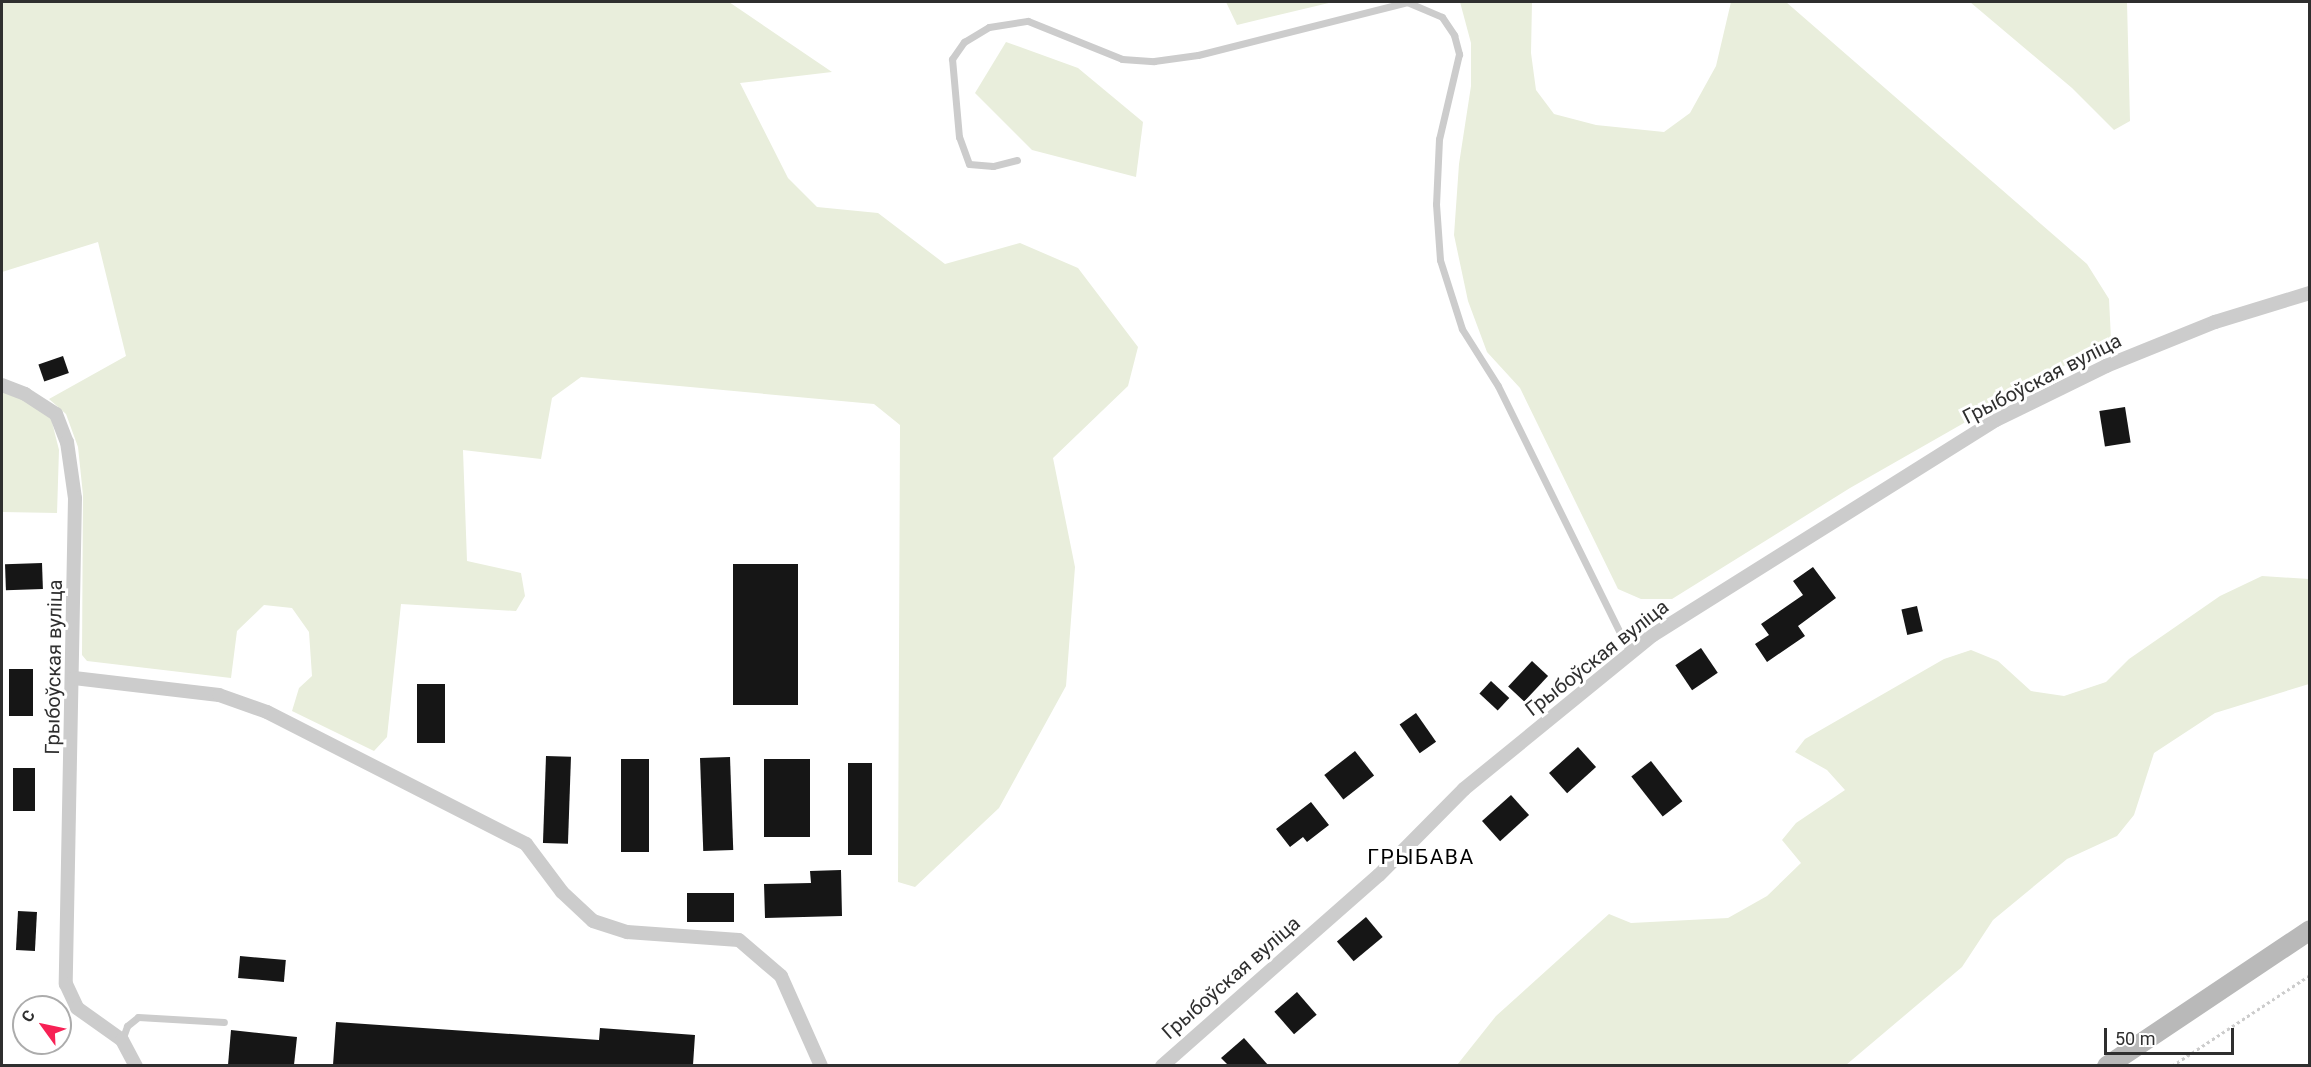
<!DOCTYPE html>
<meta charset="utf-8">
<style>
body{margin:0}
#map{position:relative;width:2311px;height:1067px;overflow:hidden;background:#fff;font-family:Roboto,sans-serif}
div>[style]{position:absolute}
.green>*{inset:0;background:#e9eedc}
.building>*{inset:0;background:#161616;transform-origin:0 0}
.path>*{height:3px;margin-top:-1.5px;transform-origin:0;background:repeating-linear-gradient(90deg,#ccc 0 3px,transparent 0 6px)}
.lane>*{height:7px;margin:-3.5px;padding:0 3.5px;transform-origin:3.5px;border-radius:3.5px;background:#ccc}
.street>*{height:14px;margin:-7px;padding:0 7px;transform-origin:7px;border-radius:7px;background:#ccc}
.secondary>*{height:20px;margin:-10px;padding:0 10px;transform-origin:10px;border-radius:10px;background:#b9b9b9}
span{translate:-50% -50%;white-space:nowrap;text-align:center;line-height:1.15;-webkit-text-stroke:6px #fff;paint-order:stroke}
.street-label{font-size:20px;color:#2f2f2f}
.neighbourhood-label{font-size:21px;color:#000;letter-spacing:1.5px}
.frame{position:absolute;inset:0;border:3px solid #2f2f2f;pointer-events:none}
.north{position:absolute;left:12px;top:995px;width:60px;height:60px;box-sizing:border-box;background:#fff;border:2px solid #acacac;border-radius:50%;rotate:303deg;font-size:16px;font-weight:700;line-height:24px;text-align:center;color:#2f2f2f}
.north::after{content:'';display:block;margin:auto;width:21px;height:27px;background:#f72155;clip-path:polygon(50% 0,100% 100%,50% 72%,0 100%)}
.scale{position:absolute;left:2104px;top:1028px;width:130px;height:27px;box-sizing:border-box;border:3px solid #2f2f2f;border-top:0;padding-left:8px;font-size:18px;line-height:21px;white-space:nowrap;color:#2f2f2f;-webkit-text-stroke:4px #fff;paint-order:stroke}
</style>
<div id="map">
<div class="green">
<div style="clip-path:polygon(2px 2px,729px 2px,832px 72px,740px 83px,788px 178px,817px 207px,878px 213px,945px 264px,1020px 243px,1078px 268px,1138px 347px,1128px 386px,1053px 458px,1075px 567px,1066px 686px,999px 808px,915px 887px,898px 882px,900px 425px,874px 404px,581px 377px,552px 398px,541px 459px,463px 450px,467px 561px,521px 573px,525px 596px,516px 611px,401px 604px,387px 737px,374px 751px,292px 711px,299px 688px,312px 676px,309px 632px,292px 608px,264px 605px,237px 631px,231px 678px,87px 661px,82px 655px,83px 495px,78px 447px,66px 414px,49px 399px,126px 356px,98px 242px,2px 272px)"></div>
<div style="clip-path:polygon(1226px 2px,1333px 2px,1237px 25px)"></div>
<div style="clip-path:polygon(1460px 2px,1532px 2px,1531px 53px,1536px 90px,1554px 114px,1596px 125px,1664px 132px,1690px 113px,1716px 66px,1731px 2px,1786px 2px,2087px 264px,2109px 299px,2111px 339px,1850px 488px,1672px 599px,1641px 599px,1618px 589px,1520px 388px,1487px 352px,1468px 301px,1454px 235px,1459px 164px,1471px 86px,1471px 43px)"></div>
<div style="clip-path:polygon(1970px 2px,2127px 2px,2130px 121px,2114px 130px,2072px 88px)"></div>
<div style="clip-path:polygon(1006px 42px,1078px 68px,1143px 122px,1136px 177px,1032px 150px,975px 93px)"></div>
<div style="clip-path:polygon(2px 391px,23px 397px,51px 418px,59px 450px,57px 513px,2px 512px)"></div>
<div style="clip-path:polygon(2262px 576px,2309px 579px,2309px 684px,2215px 713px,2154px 753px,2134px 815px,2117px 836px,2067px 859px,1993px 920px,1962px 967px,1846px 1065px,1457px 1065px,1496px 1016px,1609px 914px,1631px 923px,1728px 918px,1767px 896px,1801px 863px,1782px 840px,1796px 823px,1845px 790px,1827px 770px,1795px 752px,1805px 739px,1944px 659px,1971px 650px,1998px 661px,2031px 691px,2064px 696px,2106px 682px,2129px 659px,2220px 596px)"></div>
</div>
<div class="building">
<div style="left:63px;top:356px;width:18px;height:26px;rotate:71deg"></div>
<div style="left:2125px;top:407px;width:36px;height:26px;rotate:81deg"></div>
<div style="left:42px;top:563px;width:26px;height:37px;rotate:88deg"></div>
<div style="left:733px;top:564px;width:65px;height:141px"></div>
<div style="clip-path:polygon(1813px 567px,1836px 598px,1798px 626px,1805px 636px,1767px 662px,1755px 644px,1769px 635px,1761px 624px,1803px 595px,1793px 581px)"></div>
<div style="left:1917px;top:606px;width:26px;height:16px;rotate:77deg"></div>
<div style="left:1701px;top:648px;width:30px;height:31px;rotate:56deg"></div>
<div style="left:1532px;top:661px;width:22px;height:35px;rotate:43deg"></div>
<div style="left:9px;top:669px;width:24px;height:47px"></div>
<div style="left:1491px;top:681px;width:25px;height:17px;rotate:43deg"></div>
<div style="left:417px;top:684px;width:28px;height:59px"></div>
<div style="left:1416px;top:713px;width:35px;height:20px;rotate:55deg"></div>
<div style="left:1578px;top:747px;width:27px;height:39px;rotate:48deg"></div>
<div style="left:1355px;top:751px;width:31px;height:39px;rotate:52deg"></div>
<div style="left:546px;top:756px;width:25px;height:87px;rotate:2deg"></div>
<div style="left:730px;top:757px;width:93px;height:30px;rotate:88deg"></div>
<div style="left:621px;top:759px;width:28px;height:93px"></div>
<div style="left:764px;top:759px;width:46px;height:78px"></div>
<div style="left:1651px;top:761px;width:51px;height:25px;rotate:52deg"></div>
<div style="left:848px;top:763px;width:24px;height:92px"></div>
<div style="left:13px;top:768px;width:22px;height:43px"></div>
<div style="left:1511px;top:795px;width:27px;height:39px;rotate:48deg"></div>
<div style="clip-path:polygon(1311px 802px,1329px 825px,1307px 842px,1303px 837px,1290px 847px,1276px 829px)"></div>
<div style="clip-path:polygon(841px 870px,842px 916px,765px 918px,764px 884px,811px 883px,810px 871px)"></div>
<div style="left:687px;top:893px;width:47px;height:29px"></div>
<div style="left:18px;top:911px;width:19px;height:39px;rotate:3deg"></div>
<div style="left:1366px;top:917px;width:26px;height:38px;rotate:50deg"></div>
<div style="left:240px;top:956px;width:46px;height:22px;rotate:5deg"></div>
<div style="left:1297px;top:992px;width:30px;height:30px;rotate:49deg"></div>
<div style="clip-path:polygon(336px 1022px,599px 1040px,600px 1028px,695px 1035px,693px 1065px,333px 1065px)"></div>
<div style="clip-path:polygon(231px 1030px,297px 1037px,294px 1065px,228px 1065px)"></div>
<div style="clip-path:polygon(1244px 1038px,1268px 1065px,1228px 1065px,1221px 1058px)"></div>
</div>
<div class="path">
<div style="left:2172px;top:1066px;width:165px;rotate:-33.4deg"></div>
</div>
<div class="lane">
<div style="left:1017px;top:160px;width:25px;rotate:166deg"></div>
<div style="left:993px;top:166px;width:24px;rotate:-175deg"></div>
<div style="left:969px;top:164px;width:29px;rotate:-110deg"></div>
<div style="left:959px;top:137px;width:78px;rotate:-95.1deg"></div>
<div style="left:952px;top:59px;width:21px;rotate:-55deg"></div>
<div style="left:964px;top:42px;width:29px;rotate:-31deg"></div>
<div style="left:989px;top:27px;width:39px;rotate:-9deg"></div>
<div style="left:1028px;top:21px;width:101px;rotate:22deg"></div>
<div style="left:1122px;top:59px;width:32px;rotate:4deg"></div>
<div style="left:1154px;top:61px;width:44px;rotate:-7.8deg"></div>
<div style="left:1198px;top:55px;width:216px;rotate:-14.2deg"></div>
<div style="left:1407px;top:2px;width:38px;rotate:23deg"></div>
<div style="left:1442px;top:17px;width:22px;rotate:56deg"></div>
<div style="left:1454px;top:35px;width:20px;rotate:75deg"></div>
<div style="left:1459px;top:54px;width:87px;rotate:103.2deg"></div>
<div style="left:1439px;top:139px;width:65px;rotate:92.6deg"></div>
<div style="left:1436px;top:204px;width:56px;rotate:85.9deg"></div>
<div style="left:1440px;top:260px;width:72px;rotate:72.3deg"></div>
<div style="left:1462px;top:329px;width:67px;rotate:57.7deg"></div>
<div style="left:1498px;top:386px;width:298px;rotate:63.7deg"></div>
<div style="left:122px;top:1040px;width:15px;rotate:-70deg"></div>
<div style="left:127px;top:1026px;width:14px;rotate:-39deg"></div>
<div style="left:138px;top:1017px;width:86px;rotate:3.3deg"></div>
</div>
<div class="street">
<div style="left:2px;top:385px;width:25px;rotate:21deg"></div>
<div style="left:25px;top:394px;width:37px;rotate:33deg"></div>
<div style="left:56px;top:414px;width:30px;rotate:69deg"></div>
<div style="left:67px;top:442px;width:57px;rotate:81.9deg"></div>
<div style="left:75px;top:498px;width:486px;rotate:91.1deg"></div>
<div style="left:66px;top:984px;width:26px;rotate:65deg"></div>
<div style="left:77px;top:1008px;width:55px;rotate:35.4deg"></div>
<div style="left:122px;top:1040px;width:30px;rotate:62deg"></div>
<div style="left:74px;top:678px;width:146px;rotate:6.7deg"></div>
<div style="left:219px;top:695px;width:51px;rotate:19.5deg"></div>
<div style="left:267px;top:712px;width:291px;rotate:27deg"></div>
<div style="left:526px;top:844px;width:60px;rotate:53.1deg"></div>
<div style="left:562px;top:892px;width:42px;rotate:43.1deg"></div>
<div style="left:593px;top:921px;width:36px;rotate:18deg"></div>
<div style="left:627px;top:932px;width:112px;rotate:4.1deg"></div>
<div style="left:739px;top:940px;width:55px;rotate:40.6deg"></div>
<div style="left:781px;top:976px;width:98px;rotate:66deg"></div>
<div style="left:1162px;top:1066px;width:289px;rotate:-41.4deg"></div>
<div style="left:1379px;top:875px;width:121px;rotate:-45.3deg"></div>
<div style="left:1464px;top:789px;width:244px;rotate:-39.2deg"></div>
<div style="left:1653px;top:635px;width:405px;rotate:-32.1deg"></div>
<div style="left:1996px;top:420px;width:123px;rotate:-26.1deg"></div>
<div style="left:2106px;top:366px;width:118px;rotate:-22deg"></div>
<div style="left:2215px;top:322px;width:99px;rotate:-17deg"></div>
</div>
<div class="secondary">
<div style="left:2107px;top:1066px;width:244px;rotate:-33.8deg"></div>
</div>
<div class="street-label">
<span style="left:2042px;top:379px;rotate:-27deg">Грыбоўская вуліца</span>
<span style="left:1597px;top:658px;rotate:-38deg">Грыбоўская вуліца</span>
<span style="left:54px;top:667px;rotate:-89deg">Грыбоўская вуліца</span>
<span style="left:1231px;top:978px;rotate:-41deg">Грыбоўская вуліца</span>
</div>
<div class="neighbourhood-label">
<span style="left:1421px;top:857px">ГРЫБАВА</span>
</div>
<div class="frame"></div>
<div class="north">С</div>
<div class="scale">50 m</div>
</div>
